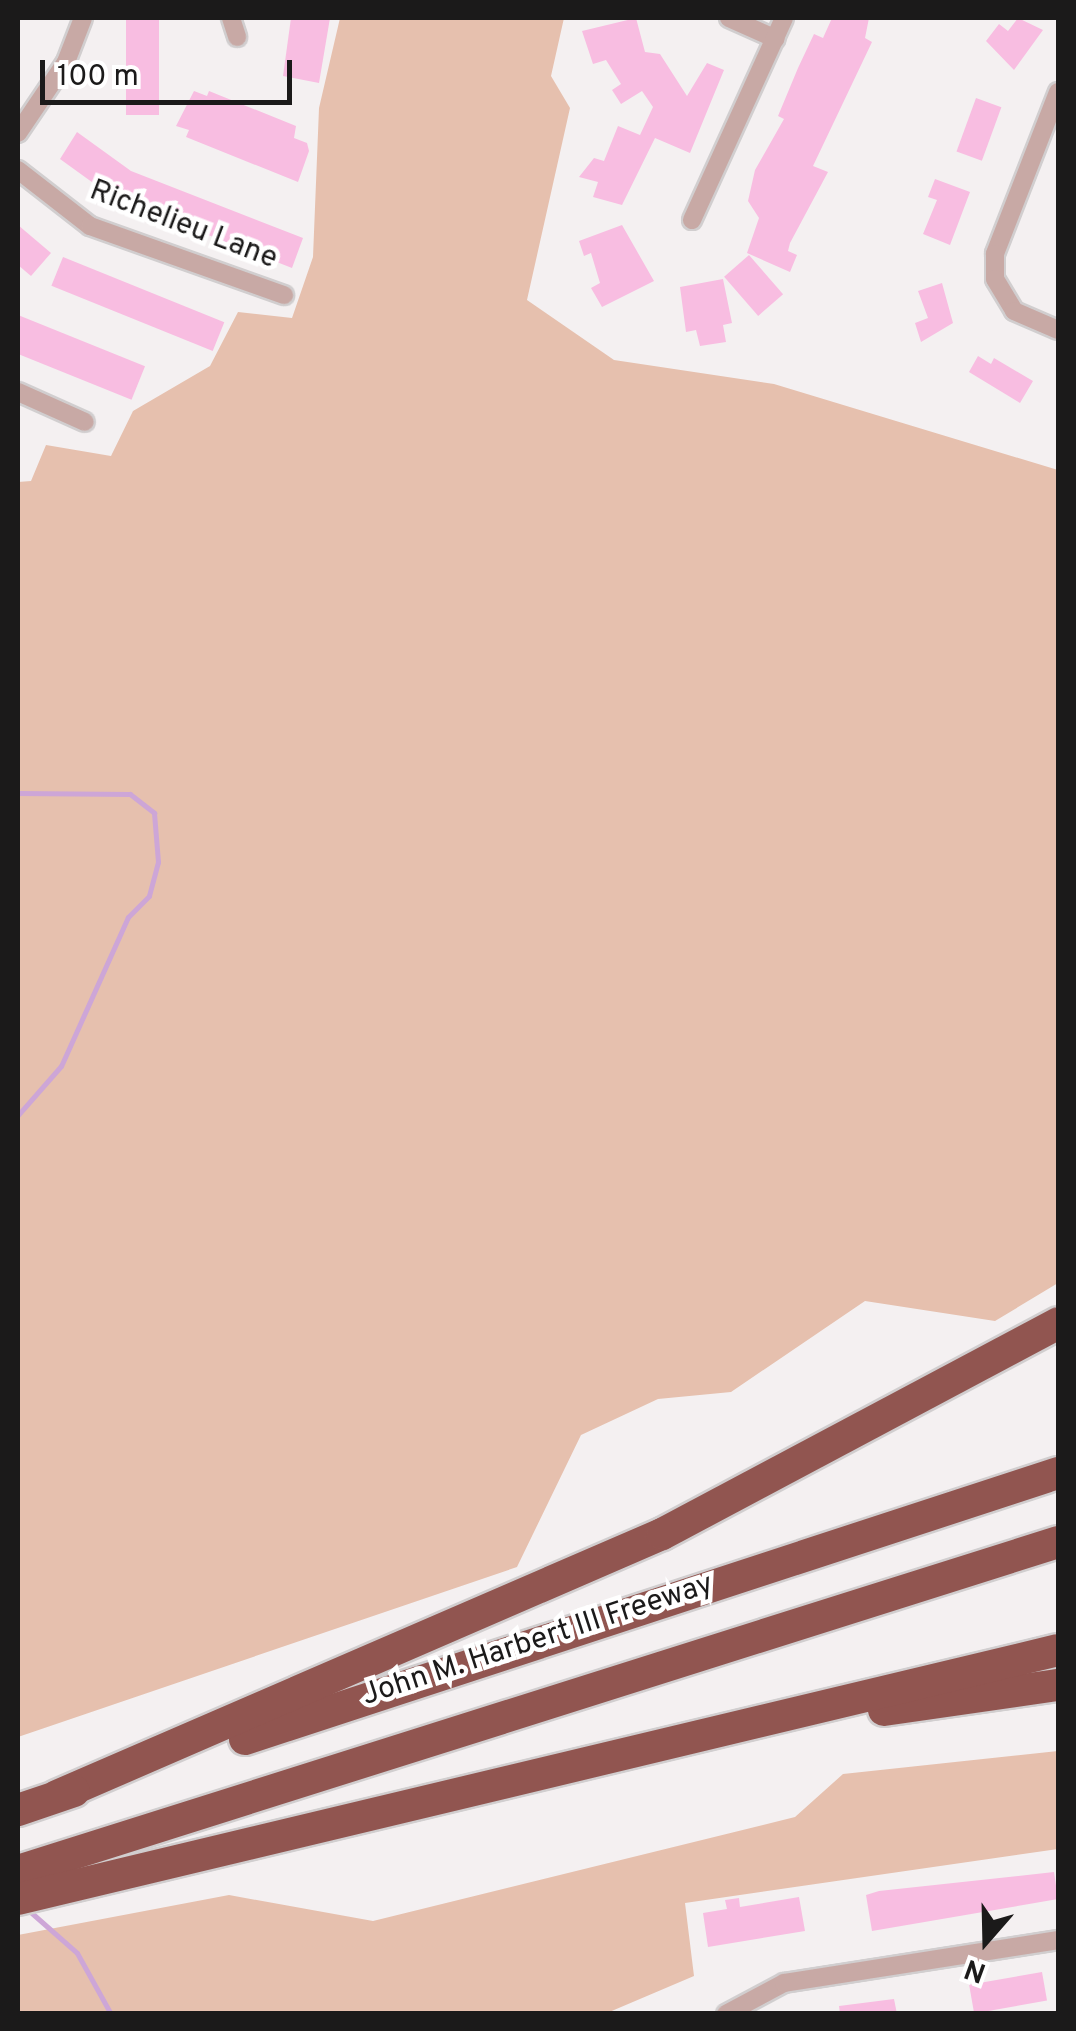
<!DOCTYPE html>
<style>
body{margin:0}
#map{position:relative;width:1076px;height:2031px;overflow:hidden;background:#f4f0f1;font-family:Overpass,sans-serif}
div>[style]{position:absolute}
.green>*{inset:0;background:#e6c0ae}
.stream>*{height:5px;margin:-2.5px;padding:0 2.5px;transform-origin:2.5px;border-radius:2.5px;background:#cda6d7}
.building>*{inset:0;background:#f8bde1;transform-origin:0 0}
.roads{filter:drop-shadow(2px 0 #d1cecf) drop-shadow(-2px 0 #d1cecf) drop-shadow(0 2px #d1cecf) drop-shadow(0 -2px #d1cecf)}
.minor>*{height:18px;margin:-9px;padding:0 9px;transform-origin:9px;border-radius:9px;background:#c8a9a5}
.motorway>*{height:32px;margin:-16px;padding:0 16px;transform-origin:16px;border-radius:16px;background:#915550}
span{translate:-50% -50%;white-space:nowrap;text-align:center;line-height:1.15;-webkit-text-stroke:9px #fff;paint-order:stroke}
.street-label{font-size:30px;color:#1b1a1a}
.frame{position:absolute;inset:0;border:20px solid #1b1a1a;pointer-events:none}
.north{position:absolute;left:936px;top:1891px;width:100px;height:100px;-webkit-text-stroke:8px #fff;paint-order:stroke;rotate:200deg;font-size:28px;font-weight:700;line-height:40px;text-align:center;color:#1b1a1a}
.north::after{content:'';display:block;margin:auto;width:35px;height:45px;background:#1b1a1a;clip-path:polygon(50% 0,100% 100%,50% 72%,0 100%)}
.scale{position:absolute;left:40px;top:60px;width:252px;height:45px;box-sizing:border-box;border:5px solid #1b1a1a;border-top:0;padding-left:12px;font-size:30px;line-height:35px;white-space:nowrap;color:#1b1a1a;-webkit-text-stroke:8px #fff;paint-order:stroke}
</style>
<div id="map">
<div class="green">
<div style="clip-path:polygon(340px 18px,564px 18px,551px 76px,570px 108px,527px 300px,614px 360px,774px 384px,1058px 470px,1058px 1283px,995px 1321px,865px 1301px,731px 1392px,658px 1399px,581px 1435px,517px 1567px,18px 1737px,18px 482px,31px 481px,46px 445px,111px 456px,133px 411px,210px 366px,238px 312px,292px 318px,313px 257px,319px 108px)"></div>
<div style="clip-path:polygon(1058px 1751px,1058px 1849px,685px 1903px,694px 1976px,607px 2013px,18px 2013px,18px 1935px,229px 1895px,373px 1921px,795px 1817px,843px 1774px)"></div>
</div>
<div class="stream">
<div style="left:18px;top:793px;width:112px;rotate:0.5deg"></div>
<div style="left:130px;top:794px;width:31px;rotate:38deg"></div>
<div style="left:154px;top:813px;width:49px;rotate:85.3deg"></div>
<div style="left:158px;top:862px;width:35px;rotate:105deg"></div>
<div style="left:149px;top:896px;width:30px;rotate:135deg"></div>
<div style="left:128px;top:917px;width:163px;rotate:114.2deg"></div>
<div style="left:61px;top:1066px;width:65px;rotate:131.3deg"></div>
<div style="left:26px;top:1908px;width:68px;rotate:41.4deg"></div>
<div style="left:77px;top:1953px;width:70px;rotate:60.9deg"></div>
</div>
<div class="building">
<div style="left:126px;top:18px;width:33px;height:97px"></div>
<div style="clip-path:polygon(291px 18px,330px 18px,319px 83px,283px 76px)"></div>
<div style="clip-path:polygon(636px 18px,645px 52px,660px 54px,687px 96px,707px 63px,724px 70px,690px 153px,655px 138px,622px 205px,593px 197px,598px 182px,579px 177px,594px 158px,604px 161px,618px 126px,640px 135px,653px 107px,642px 91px,621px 104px,612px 90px,621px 84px,606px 60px,593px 64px,582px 31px)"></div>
<div style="clip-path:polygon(832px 18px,869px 18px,865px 38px,872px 42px,813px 166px,828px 172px,790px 243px,788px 251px,797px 255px,790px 272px,747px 253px,759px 218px,748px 201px,755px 170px,784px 119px,778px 116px,798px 68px,814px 34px,823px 38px)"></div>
<div style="clip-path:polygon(1018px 18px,1043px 30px,1014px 70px,986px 41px,999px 24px,1008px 31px)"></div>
<div style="clip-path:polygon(194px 91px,207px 96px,209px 91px,296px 126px,294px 138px,307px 143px,309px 151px,298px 182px,186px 137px,189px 130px,176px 126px)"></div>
<div style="left:976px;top:98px;width:27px;height:57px;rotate:20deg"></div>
<div style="clip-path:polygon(77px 132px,131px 171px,303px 238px,292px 268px,114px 198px,60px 159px)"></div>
<div style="clip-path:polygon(935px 179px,970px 192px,950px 245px,923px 234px,937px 200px,928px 197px)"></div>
<div style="clip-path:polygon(18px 225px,51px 253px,31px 276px,18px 265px)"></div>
<div style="clip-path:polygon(622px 225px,654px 281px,602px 307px,591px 288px,600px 283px,591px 253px,584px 256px,579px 241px)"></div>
<div style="left:749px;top:255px;width:52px;height:33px;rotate:49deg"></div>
<div style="left:63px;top:257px;width:174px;height:31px;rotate:22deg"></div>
<div style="clip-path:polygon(723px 279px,732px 323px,723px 325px,726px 342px,700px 346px,696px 330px,686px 332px,680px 287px)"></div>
<div style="clip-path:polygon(942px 283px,953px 323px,921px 342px,915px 323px,928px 318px,918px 291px)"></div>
<div style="left:18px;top:315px;width:137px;height:36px;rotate:22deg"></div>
<div style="clip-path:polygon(978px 356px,991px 364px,994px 358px,1033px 381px,1020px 403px,969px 372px)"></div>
<div style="clip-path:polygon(1054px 1872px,1058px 1899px,872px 1931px,866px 1895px,879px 1891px)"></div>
<div style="clip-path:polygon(799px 1897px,805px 1931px,708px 1947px,703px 1913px,727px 1909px,725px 1900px,739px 1898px,740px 1907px)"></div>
<div style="left:1042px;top:1972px;width:29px;height:74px;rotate:80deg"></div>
<div style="clip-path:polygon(894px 1999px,897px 2014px,840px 2014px,839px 2006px)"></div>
</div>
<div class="roads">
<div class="minor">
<div style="left:231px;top:18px;width:20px;rotate:72deg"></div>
<div style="left:729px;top:18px;width:51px;rotate:24.1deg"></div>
<div style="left:1058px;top:92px;width:174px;rotate:111.3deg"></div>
<div style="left:995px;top:254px;width:25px;rotate:90deg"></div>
<div style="left:995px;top:279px;width:37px;rotate:59deg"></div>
<div style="left:1014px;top:311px;width:48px;rotate:23.4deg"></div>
<div style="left:18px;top:133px;width:86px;rotate:-55.9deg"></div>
<div style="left:66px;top:62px;width:47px;rotate:-68.9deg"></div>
<div style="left:18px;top:170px;width:91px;rotate:37.9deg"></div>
<div style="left:90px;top:226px;width:206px;rotate:19.6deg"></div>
<div style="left:692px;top:220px;width:222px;rotate:-65.5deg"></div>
<div style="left:18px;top:392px;width:73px;rotate:24.1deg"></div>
<div style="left:726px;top:2014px;width:66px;rotate:-28.1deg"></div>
<div style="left:784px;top:1983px;width:277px;rotate:-8.9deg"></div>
</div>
<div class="motorway">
<div style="left:884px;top:1710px;width:176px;rotate:-8.2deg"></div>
<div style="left:245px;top:1739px;width:855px;rotate:-18.12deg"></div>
<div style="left:57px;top:1796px;width:659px;rotate:-23.42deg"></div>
<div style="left:662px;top:1534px;width:449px;rotate:-28deg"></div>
<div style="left:18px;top:1810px;width:59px;rotate:-18.7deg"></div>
<div style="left:18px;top:1871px;width:1091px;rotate:-17.55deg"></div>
<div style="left:18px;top:1899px;width:1069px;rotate:-13.46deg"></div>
</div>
</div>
<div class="street-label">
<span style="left:183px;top:226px;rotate:21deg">Richelieu Lane</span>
<span style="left:538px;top:1641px;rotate:-18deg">John M. Harbert III Freeway</span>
</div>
<div class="frame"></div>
<div class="north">N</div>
<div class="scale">100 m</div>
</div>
